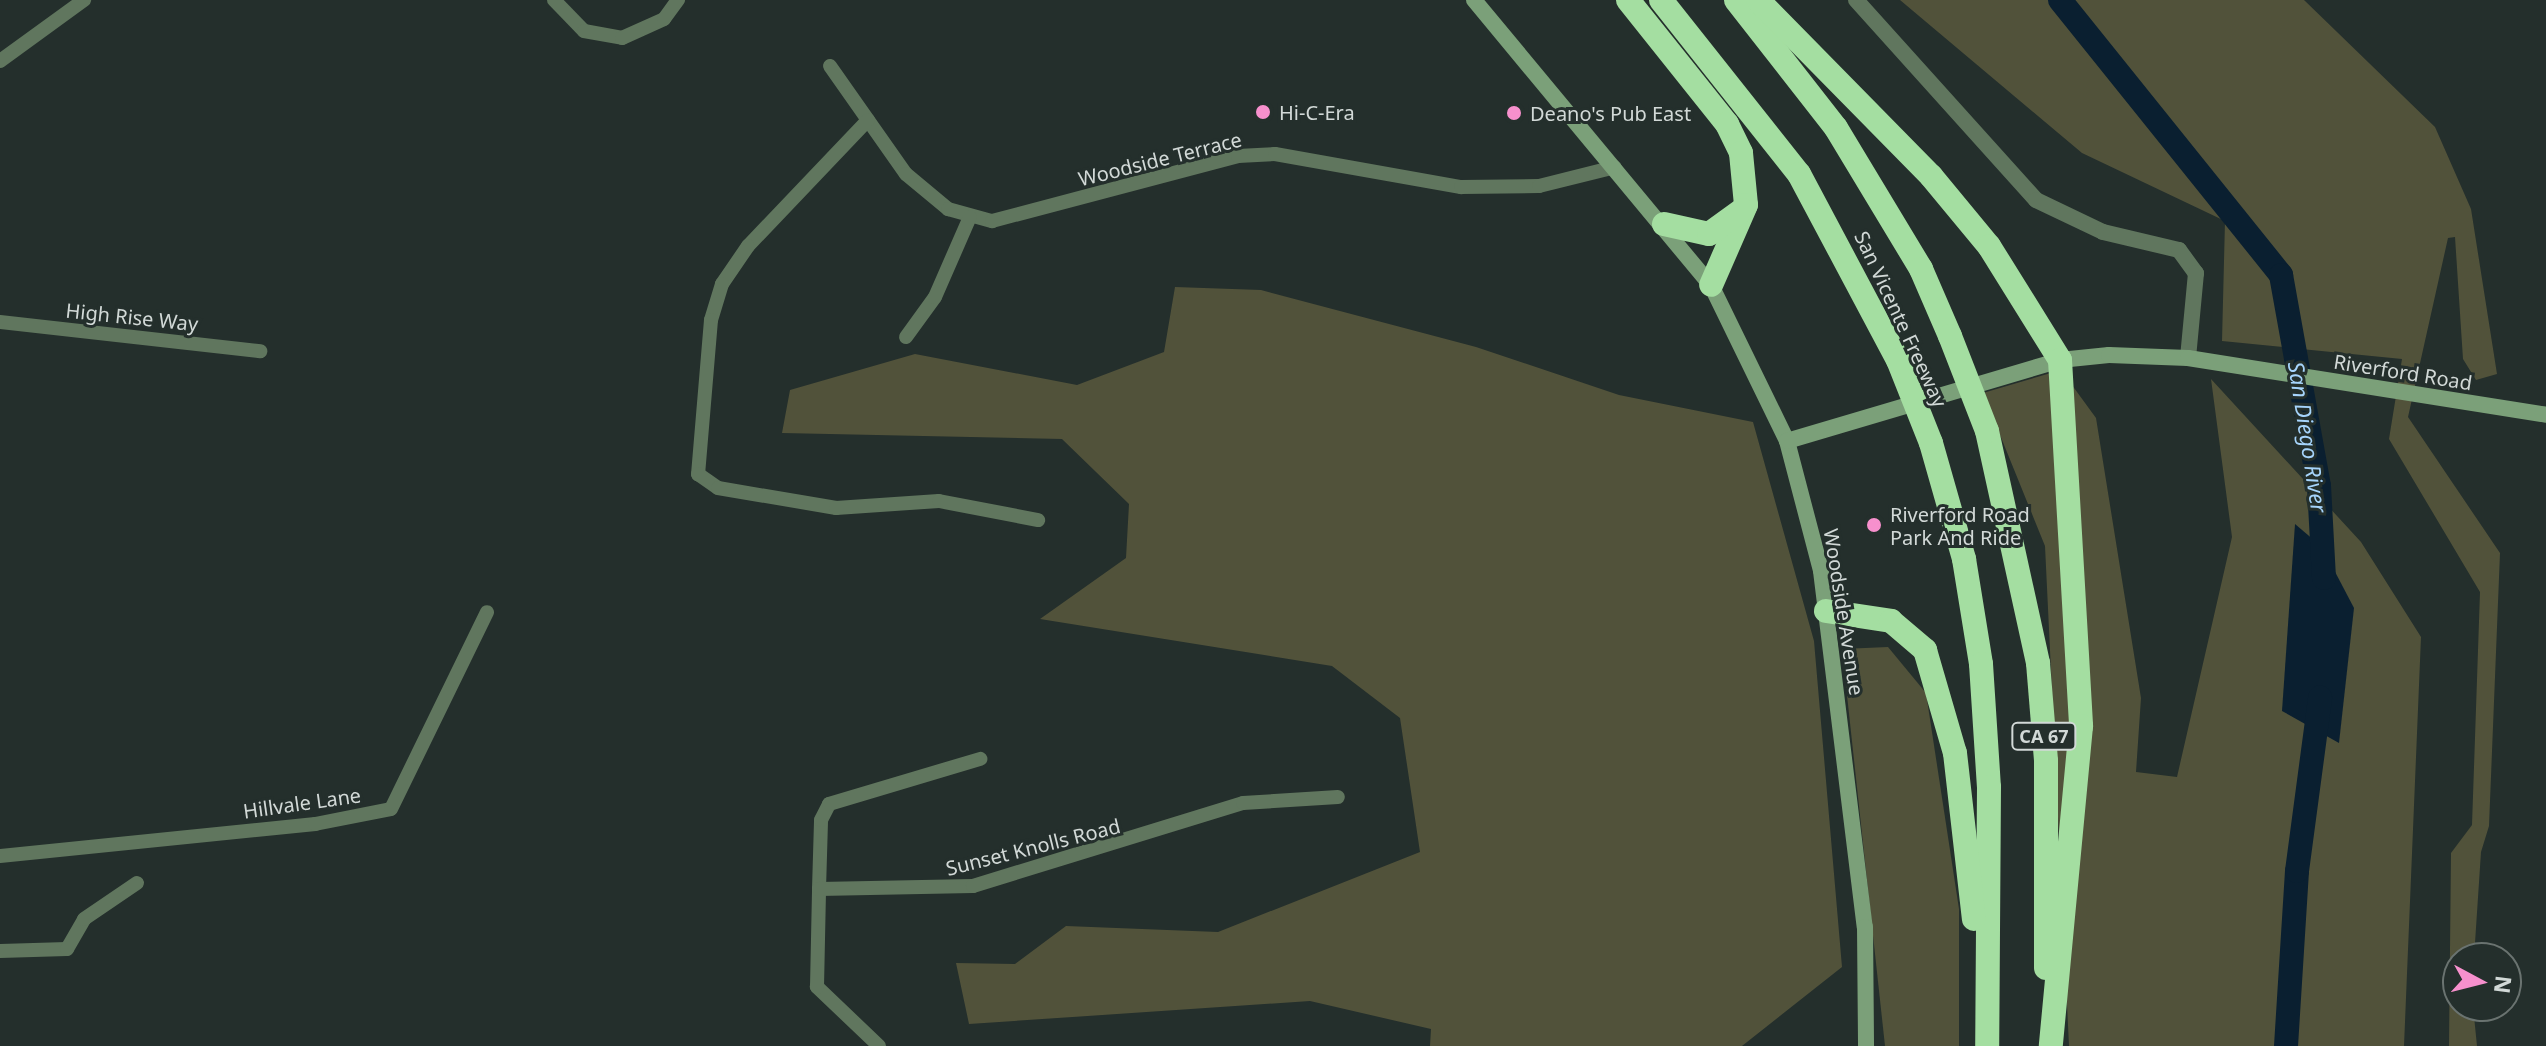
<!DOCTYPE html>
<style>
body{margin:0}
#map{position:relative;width:2546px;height:1046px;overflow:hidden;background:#242f2c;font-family:"Noto Sans",sans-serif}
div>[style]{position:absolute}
.green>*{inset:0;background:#51523a}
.water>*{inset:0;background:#0a1f30}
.river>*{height:24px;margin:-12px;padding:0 12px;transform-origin:12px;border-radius:12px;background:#0a1f30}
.minor>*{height:14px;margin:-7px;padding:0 7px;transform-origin:7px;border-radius:7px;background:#60765e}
.tertiary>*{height:16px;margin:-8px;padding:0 8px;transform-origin:8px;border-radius:8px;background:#60765e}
.secondary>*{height:16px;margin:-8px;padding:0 8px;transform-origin:8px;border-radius:8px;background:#7ba079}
.motorway>*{height:24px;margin:-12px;padding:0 12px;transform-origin:12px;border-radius:12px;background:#a4dea1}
.motorway-bridge>*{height:24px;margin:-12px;padding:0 12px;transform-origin:12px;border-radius:12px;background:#a4dea1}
.dots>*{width:22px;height:22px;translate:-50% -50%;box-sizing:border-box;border:4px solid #242f2c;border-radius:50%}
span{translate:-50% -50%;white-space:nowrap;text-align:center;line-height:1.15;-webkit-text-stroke:6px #242f2c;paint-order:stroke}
.shield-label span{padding:2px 6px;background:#242f2c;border:2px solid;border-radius:6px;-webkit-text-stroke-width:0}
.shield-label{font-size:18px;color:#d2d9d7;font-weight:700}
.poi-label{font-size:20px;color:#d2d9d7}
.left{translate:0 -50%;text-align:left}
.street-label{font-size:20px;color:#d2d9d7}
.water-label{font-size:22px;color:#a6d4fb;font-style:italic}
.north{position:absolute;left:2442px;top:942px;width:80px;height:80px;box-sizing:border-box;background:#242f2c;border:2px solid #6a7370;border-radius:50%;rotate:97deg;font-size:22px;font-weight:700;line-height:32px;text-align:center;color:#d2d9d7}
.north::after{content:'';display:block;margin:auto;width:28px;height:36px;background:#f790cd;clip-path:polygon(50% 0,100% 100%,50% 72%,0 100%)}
</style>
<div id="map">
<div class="green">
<div style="clip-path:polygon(1900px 0,2304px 0,2435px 127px,2471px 209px,2497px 374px,2476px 380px,2463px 359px,2455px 237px,2448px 238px,2408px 417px,2500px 553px,2489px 826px,2481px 852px,2474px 958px,2458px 958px,2458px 1006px,2473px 1006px,2477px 1046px,2449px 1046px,2451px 853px,2472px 825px,2480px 592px,2389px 439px,2402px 359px,2222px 341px,2225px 221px,2082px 153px)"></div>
<div style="clip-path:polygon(1175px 287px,1261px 290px,1476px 347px,1619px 395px,1753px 422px,1814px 641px,1842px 967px,1742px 1046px,1430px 1046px,1431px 1029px,1310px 1001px,969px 1024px,956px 963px,1015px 964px,1066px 926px,1218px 932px,1420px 852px,1400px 718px,1332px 666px,1040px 619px,1126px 558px,1129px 504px,1062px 439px,782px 433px,790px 390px,915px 354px,1077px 385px,1164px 352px)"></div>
<div style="clip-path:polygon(2061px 370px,2096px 418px,2141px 698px,2136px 772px,2177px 777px,2232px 537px,2211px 379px,2361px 542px,2421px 637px,2404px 1046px,2069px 1046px,2045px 546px,1983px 393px)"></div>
<div style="clip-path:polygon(1888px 647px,1926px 693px,1959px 909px,1959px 1046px,1885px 1046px,1842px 649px)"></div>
</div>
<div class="water">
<div style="clip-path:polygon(2295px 524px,2322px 547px,2354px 608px,2339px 743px,2282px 711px)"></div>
</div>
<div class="river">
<div style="left:2060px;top:0;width:353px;rotate:51.2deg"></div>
<div style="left:2281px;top:275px;width:214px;rotate:79.8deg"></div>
<div style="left:2319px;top:486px;width:92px;rotate:86.9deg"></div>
<div style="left:2286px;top:1046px;width:175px;rotate:-86.4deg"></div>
<div style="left:2297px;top:871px;width:175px;rotate:-82.4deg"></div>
</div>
<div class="minor">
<div style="left:554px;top:0;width:43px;rotate:45.9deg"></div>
<div style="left:584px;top:31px;width:39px;rotate:10deg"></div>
<div style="left:622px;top:38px;width:46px;rotate:-24.3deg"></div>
<div style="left:664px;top:19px;width:24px;rotate:-54deg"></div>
<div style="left:0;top:61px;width:104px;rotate:-36deg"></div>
<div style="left:830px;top:66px;width:132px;rotate:54.9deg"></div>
<div style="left:906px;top:174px;width:55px;rotate:39.8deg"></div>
<div style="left:948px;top:209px;width:46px;rotate:15.3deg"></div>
<div style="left:992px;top:221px;width:254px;rotate:-14.8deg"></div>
<div style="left:1238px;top:156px;width:37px;rotate:-3deg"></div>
<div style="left:1275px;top:154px;width:189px;rotate:10.1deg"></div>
<div style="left:1461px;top:187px;width:78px;rotate:-0.7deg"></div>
<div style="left:1539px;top:186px;width:78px;rotate:-14deg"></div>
<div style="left:868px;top:120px;width:174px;rotate:133.6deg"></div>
<div style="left:748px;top:246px;width:46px;rotate:124.4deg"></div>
<div style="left:722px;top:284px;width:38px;rotate:107deg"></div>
<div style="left:711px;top:320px;width:155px;rotate:94.8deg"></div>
<div style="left:698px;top:474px;width:24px;rotate:35deg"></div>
<div style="left:718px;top:488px;width:120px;rotate:9.6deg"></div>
<div style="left:836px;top:508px;width:103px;rotate:-3.9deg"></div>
<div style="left:939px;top:501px;width:101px;rotate:10.9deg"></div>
<div style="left:0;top:322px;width:262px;rotate:6.4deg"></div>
<div style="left:906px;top:337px;width:49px;rotate:-54.1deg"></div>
<div style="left:935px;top:297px;width:87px;rotate:-66.4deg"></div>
<div style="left:0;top:856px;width:317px;rotate:-5.8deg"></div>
<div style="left:315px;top:824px;width:77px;rotate:-11.2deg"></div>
<div style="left:391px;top:809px;width:219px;rotate:-64deg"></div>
<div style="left:819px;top:889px;width:69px;rotate:-88.3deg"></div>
<div style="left:821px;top:820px;width:18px;rotate:-63deg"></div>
<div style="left:829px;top:804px;width:158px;rotate:-16.6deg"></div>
<div style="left:0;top:951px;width:67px;rotate:-1.7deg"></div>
<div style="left:67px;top:949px;width:34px;rotate:-60deg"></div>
<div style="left:84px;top:919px;width:64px;rotate:-34.2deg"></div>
<div style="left:879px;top:1046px;width:86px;rotate:-136.4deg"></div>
<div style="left:817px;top:987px;width:98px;rotate:-88.8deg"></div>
<div style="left:819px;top:889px;width:154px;rotate:-1.1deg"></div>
<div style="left:973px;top:886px;width:282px;rotate:-17.1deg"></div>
<div style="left:1243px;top:803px;width:95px;rotate:-3.6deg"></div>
</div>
<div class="tertiary">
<div style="left:1856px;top:0;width:269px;rotate:48deg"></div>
<div style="left:2036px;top:200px;width:74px;rotate:25.5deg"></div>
<div style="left:2103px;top:232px;width:78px;rotate:13.3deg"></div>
<div style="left:2179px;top:250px;width:29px;rotate:54deg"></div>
<div style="left:2196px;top:273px;width:85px;rotate:95.4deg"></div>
</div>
<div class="secondary">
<div style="left:1474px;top:0;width:371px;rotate:50.3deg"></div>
<div style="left:1711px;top:285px;width:174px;rotate:64deg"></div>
<div style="left:1787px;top:441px;width:134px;rotate:75.3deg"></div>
<div style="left:1821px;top:571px;width:359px;rotate:83deg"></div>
<div style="left:1865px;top:927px;width:119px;rotate:89.5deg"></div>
<div style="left:1787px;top:441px;width:285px;rotate:-16.5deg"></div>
<div style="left:2060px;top:360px;width:49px;rotate:-5.8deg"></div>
<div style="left:2109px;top:355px;width:79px;rotate:2.2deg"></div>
<div style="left:2188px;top:358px;width:363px;rotate:9deg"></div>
</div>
<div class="motorway">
<div style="left:1628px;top:0;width:159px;rotate:51.4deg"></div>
<div style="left:1727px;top:124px;width:32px;rotate:64deg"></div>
<div style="left:1741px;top:153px;width:52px;rotate:84.5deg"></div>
<div style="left:1746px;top:205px;width:87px;rotate:113.6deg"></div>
<div style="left:1661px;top:0;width:222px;rotate:51.6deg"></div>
<div style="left:1799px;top:174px;width:211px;rotate:62deg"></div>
<div style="left:1736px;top:0;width:162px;rotate:52deg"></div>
<div style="left:1836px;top:128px;width:165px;rotate:58.9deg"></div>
<div style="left:1921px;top:269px;width:73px;rotate:66.6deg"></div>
<div style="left:1758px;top:0;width:247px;rotate:45.5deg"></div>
<div style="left:1931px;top:176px;width:91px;rotate:50.4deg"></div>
<div style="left:1989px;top:246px;width:134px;rotate:58.1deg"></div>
<div style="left:2060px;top:360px;width:367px;rotate:86.7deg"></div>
<div style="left:2081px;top:726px;width:321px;rotate:95.4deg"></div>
<div style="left:1664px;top:224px;width:46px;rotate:12.5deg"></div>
<div style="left:1709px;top:234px;width:41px;rotate:-36deg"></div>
<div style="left:1987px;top:431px;width:238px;rotate:77.6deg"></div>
<div style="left:2038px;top:663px;width:98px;rotate:85.3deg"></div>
<div style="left:2046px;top:761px;width:207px;rotate:90deg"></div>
<div style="left:1931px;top:443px;width:121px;rotate:74.1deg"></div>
<div style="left:1964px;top:559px;width:106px;rotate:80.8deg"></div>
<div style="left:1981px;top:664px;width:123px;rotate:86.3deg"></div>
<div style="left:1989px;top:787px;width:259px;rotate:90.4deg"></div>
<div style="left:1826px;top:611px;width:66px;rotate:8.7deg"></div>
<div style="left:1891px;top:621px;width:45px;rotate:40.5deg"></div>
<div style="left:1925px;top:650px;width:107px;rotate:73.8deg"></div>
<div style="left:1955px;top:753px;width:167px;rotate:83.5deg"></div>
</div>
<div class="motorway-bridge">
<div style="left:1950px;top:336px;width:102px;rotate:68.7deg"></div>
<div style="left:1898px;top:360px;width:89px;rotate:68.3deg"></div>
</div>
<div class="dots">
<div style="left:1263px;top:112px;background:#f790cd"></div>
<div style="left:1514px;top:113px;background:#f790cd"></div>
<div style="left:1874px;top:525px;background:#f790cd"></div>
</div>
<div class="shield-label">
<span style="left:2044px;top:736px">CA 67</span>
</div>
<div class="poi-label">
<span class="left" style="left:1279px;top:112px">Hi-C-Era</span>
<span class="left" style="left:1530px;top:113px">Deano's Pub East</span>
<span class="left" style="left:1890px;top:526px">Riverford Road<br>Park And Ride</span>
</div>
<div class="street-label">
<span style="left:1160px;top:159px;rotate:-14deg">Woodside Terrace</span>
<span style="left:132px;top:317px;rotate:6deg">High Rise Way</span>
<span style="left:1901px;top:319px;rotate:65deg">San Vicente Freeway</span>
<span style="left:2403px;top:372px;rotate:9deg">Riverford Road</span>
<span style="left:1844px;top:612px;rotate:81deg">Woodside Avenue</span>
<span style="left:302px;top:803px;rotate:-8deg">Hillvale Lane</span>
<span style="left:1033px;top:847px;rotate:-14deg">Sunset Knolls Road</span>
</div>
<div class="water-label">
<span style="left:2308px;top:437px;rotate:81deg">San Diego River</span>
</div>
<div class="north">N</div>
</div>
